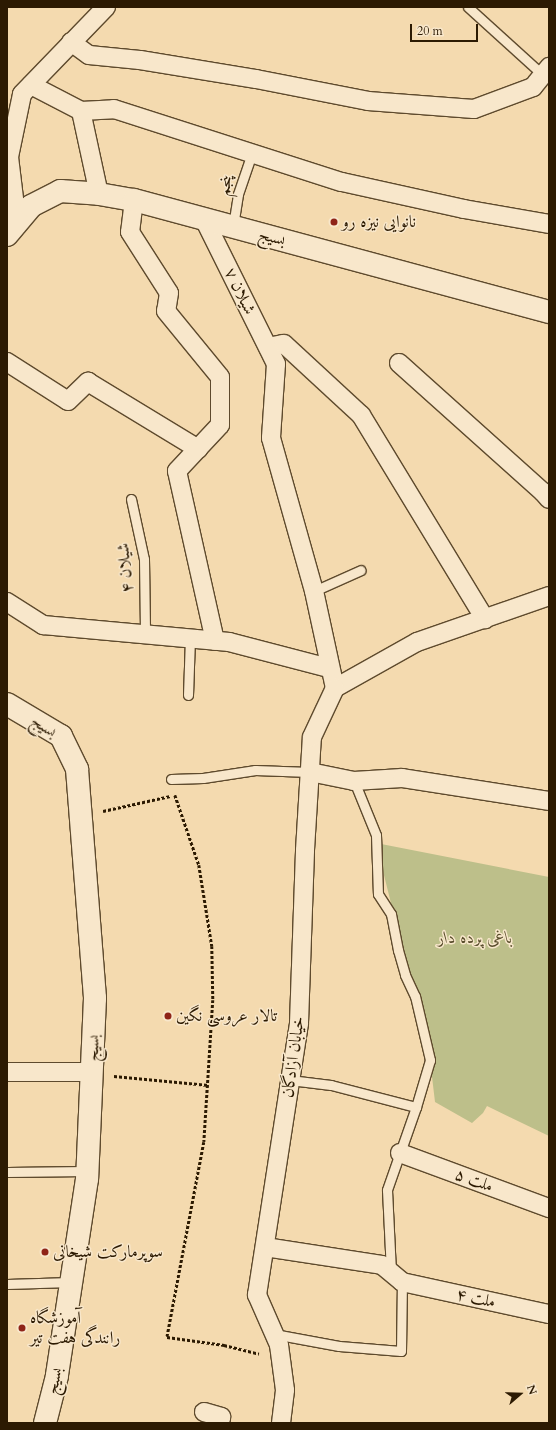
<!DOCTYPE html>
<meta charset="utf-8">
<style>
body{margin:0}
#map{position:relative;width:556px;height:1430px;overflow:hidden;background:#f4daaf;font-family:Cardo,Amiri,serif}
div>[style]{position:absolute}
.green>*{inset:0;background:#bdbf8a}
.path>*{height:2.5px;margin-top:-1.25px;transform-origin:0;background:repeating-linear-gradient(90deg,#2c1a02 0 3px,transparent 0 5px)}
.roads{filter:drop-shadow(1px 0 #5e4a2d) drop-shadow(-1px 0 #5e4a2d) drop-shadow(0 1px #5e4a2d) drop-shadow(0 -1px #5e4a2d)}
.service>*{height:9px;margin:-4.5px;padding:0 4.5px;transform-origin:4.5px;border-radius:4.5px;background:#f8e7cb}
.minor>*{height:18px;margin:-9px;padding:0 9px;transform-origin:9px;border-radius:9px;background:#f8e7cb}
.tertiary>*{height:22px;margin:-11px;padding:0 11px;transform-origin:11px;border-radius:11px;background:#f8e7cb}
.dots>*{width:11px;height:11px;translate:-50% -50%;box-sizing:border-box;border:2px solid #f8e7cb;border-radius:50%}
span{translate:-50% -50%;white-space:nowrap;text-align:center;line-height:1.15;-webkit-text-stroke:3px #f8e7cb;paint-order:stroke}
.street-label{font-size:17px;color:#2c1a02}
.poi-label{font-size:17px;color:#2c1a02}
.left{translate:0 -50%;text-align:left}
.park-label{font-size:17px;color:#584c2b;font-style:italic}
.frame{position:absolute;inset:0;border:8px solid #2c1a02;pointer-events:none}
.north{position:absolute;left:500px;top:1374px;width:40px;height:40px;-webkit-text-stroke:3px #f8e7cb;paint-order:stroke;rotate:70deg;font-size:11px;font-weight:700;line-height:16px;text-align:center;color:#2c1a02}
.north::after{content:'';display:block;margin:auto;width:14px;height:18px;background:#2c1a02;clip-path:polygon(50% 0,100% 100%,50% 72%,0 100%)}
.scale{position:absolute;left:410px;top:24px;width:68px;height:18px;box-sizing:border-box;border:2px solid #2c1a02;border-top:0;padding-left:5px;font-size:12px;line-height:14px;white-space:nowrap;color:#2c1a02;-webkit-text-stroke:3px #f8e7cb;paint-order:stroke}
</style>
<div id="map">
<div class="green">
<div style="clip-path:polygon(376px 843px,549px 877px,549px 1136px,487px 1106px,483px 1113px,472px 1123px,435px 1102px,430px 1060px)"></div>
</div>
<div class="path">
<div style="left:175px;top:795px;width:74px;rotate:71.1deg"></div>
<div style="left:199px;top:865px;width:82px;rotate:80.9deg"></div>
<div style="left:212px;top:946px;width:54px;rotate:88.9deg"></div>
<div style="left:213px;top:1000px;width:142px;rotate:93.6deg"></div>
<div style="left:204px;top:1142px;width:198px;rotate:100.7deg"></div>
<div style="left:167px;top:1337px;width:58px;rotate:8deg"></div>
<div style="left:224px;top:1345px;width:36px;rotate:14deg"></div>
<div style="left:103px;top:811px;width:69px;rotate:-12.6deg"></div>
<div style="left:114px;top:1076px;width:95px;rotate:5.4deg"></div>
</div>
<div class="roads">
<div class="service">
<div style="left:468px;top:7px;width:103px;rotate:42.2deg"></div>
<div style="left:233px;top:226px;width:32px;rotate:-81deg"></div>
<div style="left:238px;top:194px;width:43px;rotate:-71.1deg"></div>
<div style="left:131px;top:499px;width:61px;rotate:77.8deg"></div>
<div style="left:144px;top:559px;width:75px;rotate:89.2deg"></div>
<div style="left:314px;top:591px;width:51px;rotate:-24.1deg"></div>
<div style="left:188px;top:695px;width:57px;rotate:-88deg"></div>
<div style="left:171px;top:779px;width:32px;rotate:-2deg"></div>
<div style="left:203px;top:778px;width:53px;rotate:-8.7deg"></div>
<div style="left:255px;top:770px;width:55px;rotate:2.1deg"></div>
<div style="left:354px;top:781px;width:58px;rotate:67.8deg"></div>
<div style="left:376px;top:835px;width:59px;rotate:88.1deg"></div>
<div style="left:378px;top:894px;width:24px;rotate:57deg"></div>
<div style="left:391px;top:914px;width:37px;rotate:79deg"></div>
<div style="left:398px;top:950px;width:26px;rotate:74deg"></div>
<div style="left:405px;top:975px;width:23px;rotate:65deg"></div>
<div style="left:415px;top:996px;width:66px;rotate:76.8deg"></div>
<div style="left:430px;top:1060px;width:49px;rotate:106.6deg"></div>
<div style="left:290px;top:1080px;width:41px;rotate:7deg"></div>
<div style="left:331px;top:1085px;width:88px;rotate:14.5deg"></div>
<div style="left:416px;top:1107px;width:88px;rotate:109.3deg"></div>
<div style="left:387px;top:1190px;width:81px;rotate:87.2deg"></div>
<div style="left:7px;top:1172px;width:80px;rotate:-0.7deg"></div>
<div style="left:7px;top:1284px;width:64px;rotate:-1.8deg"></div>
<div style="left:274px;top:1334px;width:66px;rotate:10.5deg"></div>
<div style="left:339px;top:1346px;width:62px;rotate:4.6deg"></div>
<div style="left:401px;top:1351px;width:69px;rotate:-89.2deg"></div>
</div>
<div class="minor">
<div style="left:71px;top:42px;width:22px;rotate:36deg"></div>
<div style="left:89px;top:55px;width:51px;rotate:5.6deg"></div>
<div style="left:140px;top:60px;width:118px;rotate:9.3deg"></div>
<div style="left:256px;top:79px;width:114px;rotate:11.1deg"></div>
<div style="left:368px;top:101px;width:106px;rotate:4.3deg"></div>
<div style="left:474px;top:109px;width:63px;rotate:-20.4deg"></div>
<div style="left:533px;top:87px;width:26px;rotate:-51deg"></div>
<div style="left:31px;top:85px;width:56px;rotate:27.5deg"></div>
<div style="left:81px;top:111px;width:85px;rotate:77.8deg"></div>
<div style="left:81px;top:111px;width:33px;rotate:-3deg"></div>
<div style="left:114px;top:109px;width:239px;rotate:17.8deg"></div>
<div style="left:342px;top:182px;width:125px;rotate:12.5deg"></div>
<div style="left:464px;top:209px;width:86px;rotate:10deg"></div>
<div style="left:134px;top:200px;width:32px;rotate:97deg"></div>
<div style="left:130px;top:232px;width:72px;rotate:57.4deg"></div>
<div style="left:169px;top:293px;width:18px;rotate:99deg"></div>
<div style="left:166px;top:311px;width:85px;rotate:50.7deg"></div>
<div style="left:220px;top:377px;width:48px;rotate:90deg"></div>
<div style="left:220px;top:425px;width:63px;rotate:133.1deg"></div>
<div style="left:177px;top:471px;width:174px;rotate:77.4deg"></div>
<div style="left:204px;top:219px;width:162px;rotate:63.6deg"></div>
<div style="left:276px;top:364px;width:74px;rotate:93.9deg"></div>
<div style="left:271px;top:438px;width:159px;rotate:74.3deg"></div>
<div style="left:314px;top:591px;width:99px;rotate:77.8deg"></div>
<div style="left:17px;top:223px;width:66px;rotate:-96.9deg"></div>
<div style="left:9px;top:157px;width:64px;rotate:-78.3deg"></div>
<div style="left:22px;top:94px;width:121px;rotate:-46deg"></div>
<div style="left:268px;top:347px;width:16px;rotate:-11deg"></div>
<div style="left:284px;top:344px;width:105px;rotate:42.7deg"></div>
<div style="left:361px;top:415px;width:239px;rotate:58.7deg"></div>
<div style="left:7px;top:362px;width:72px;rotate:32.6deg"></div>
<div style="left:68px;top:401px;width:28px;rotate:-44deg"></div>
<div style="left:88px;top:382px;width:129px;rotate:31.3deg"></div>
<div style="left:399px;top:363px;width:193px;rotate:41.9deg"></div>
<div style="left:543px;top:492px;width:9px;rotate:49deg"></div>
<div style="left:7px;top:602px;width:43px;rotate:32.6deg"></div>
<div style="left:43px;top:625px;width:187px;rotate:5.2deg"></div>
<div style="left:229px;top:642px;width:103px;rotate:14.6deg"></div>
<div style="left:335px;top:688px;width:94px;rotate:-29.3deg"></div>
<div style="left:417px;top:642px;width:140px;rotate:-19.2deg"></div>
<div style="left:310px;top:772px;width:45px;rotate:11.6deg"></div>
<div style="left:354px;top:781px;width:48px;rotate:-3.6deg"></div>
<div style="left:402px;top:778px;width:149px;rotate:8.9deg"></div>
<div style="left:7px;top:1072px;width:85px"></div>
<div style="left:400px;top:1153px;width:159px;rotate:20.3deg"></div>
<div style="left:265px;top:1247px;width:118px;rotate:8.7deg"></div>
<div style="left:382px;top:1265px;width:26px;rotate:40deg"></div>
<div style="left:402px;top:1282px;width:150px;rotate:12.3deg"></div>
<div style="left:204px;top:1412px;width:18px;rotate:16deg"></div>
<div style="left:221px;top:1417px;width:6px;rotate:99deg"></div>
<div style="left:281px;top:1423px;width:33px;rotate:-83deg"></div>
<div style="left:285px;top:1390px;width:45px;rotate:-97.6deg"></div>
<div style="left:279px;top:1345px;width:55px;rotate:-113.7deg"></div>
<div style="left:257px;top:1295px;width:275px;rotate:-81.2deg"></div>
<div style="left:299px;top:1023px;width:173px;rotate:-88deg"></div>
<div style="left:305px;top:850px;width:113px;rotate:-86.5deg"></div>
<div style="left:312px;top:737px;width:54px;rotate:-64.9deg"></div>
</div>
<div class="tertiary">
<div style="left:7px;top:235px;width:38px;rotate:-50deg"></div>
<div style="left:31px;top:206px;width:33px;rotate:-27deg"></div>
<div style="left:60px;top:191px;width:39px;rotate:4deg"></div>
<div style="left:99px;top:194px;width:36px;rotate:10deg"></div>
<div style="left:134px;top:200px;width:430px;rotate:15.1deg"></div>
<div style="left:7px;top:704px;width:63px;rotate:30.7deg"></div>
<div style="left:61px;top:736px;width:37px;rotate:64deg"></div>
<div style="left:77px;top:769px;width:230px;rotate:85.5deg"></div>
<div style="left:95px;top:998px;width:181px;rotate:92.5deg"></div>
<div style="left:87px;top:1179px;width:199px;rotate:98.7deg"></div>
<div style="left:57px;top:1376px;width:49px;rotate:104.3deg"></div>
</div>
</div>
<div class="dots">
<div style="left:334px;top:222px;background:#8f2418"></div>
<div style="left:168px;top:1016px;background:#8f2418"></div>
<div style="left:45px;top:1252px;background:#8f2418"></div>
<div style="left:22px;top:1328px;background:#8f2418"></div>
</div>
<div class="street-label">
<span style="left:225px;top:185px;rotate:-75deg">پنجم</span>
<span style="left:272px;top:237px;rotate:15deg">بسیج</span>
<span style="left:240px;top:291px;rotate:64deg">شیلان ۷</span>
<span style="left:125px;top:568px;rotate:-95deg">شیلان ۴</span>
<span style="left:44px;top:726px;rotate:32deg">بسیج</span>
<span style="left:93px;top:1048px;rotate:-88deg">بسیج</span>
<span style="left:293px;top:1057px;rotate:-82deg">خیابان آزادگان</span>
<span style="left:474px;top:1180px;rotate:20deg">ملت ۵</span>
<span style="left:476px;top:1298px;rotate:12deg">ملت ۴</span>
<span style="left:54px;top:1381px;rotate:-78deg">بسیج</span>
</div>
<div class="poi-label">
<span class="left" style="left:342px;top:222px">نانوایی نیزه رو</span>
<span class="left" style="left:176px;top:1016px">تالار عروسی نگین</span>
<span class="left" style="left:53px;top:1252px">سوپرمارکت شیخانی</span>
<span class="left" style="left:30px;top:1328px">آموزشگاه<br>رانندگی هفت تیر</span>
</div>
<div class="park-label">
<span style="left:475px;top:938px">باغی پرده دار</span>
</div>
<div class="frame"></div>
<div class="north">N</div>
<div class="scale">20 m</div>
</div>
